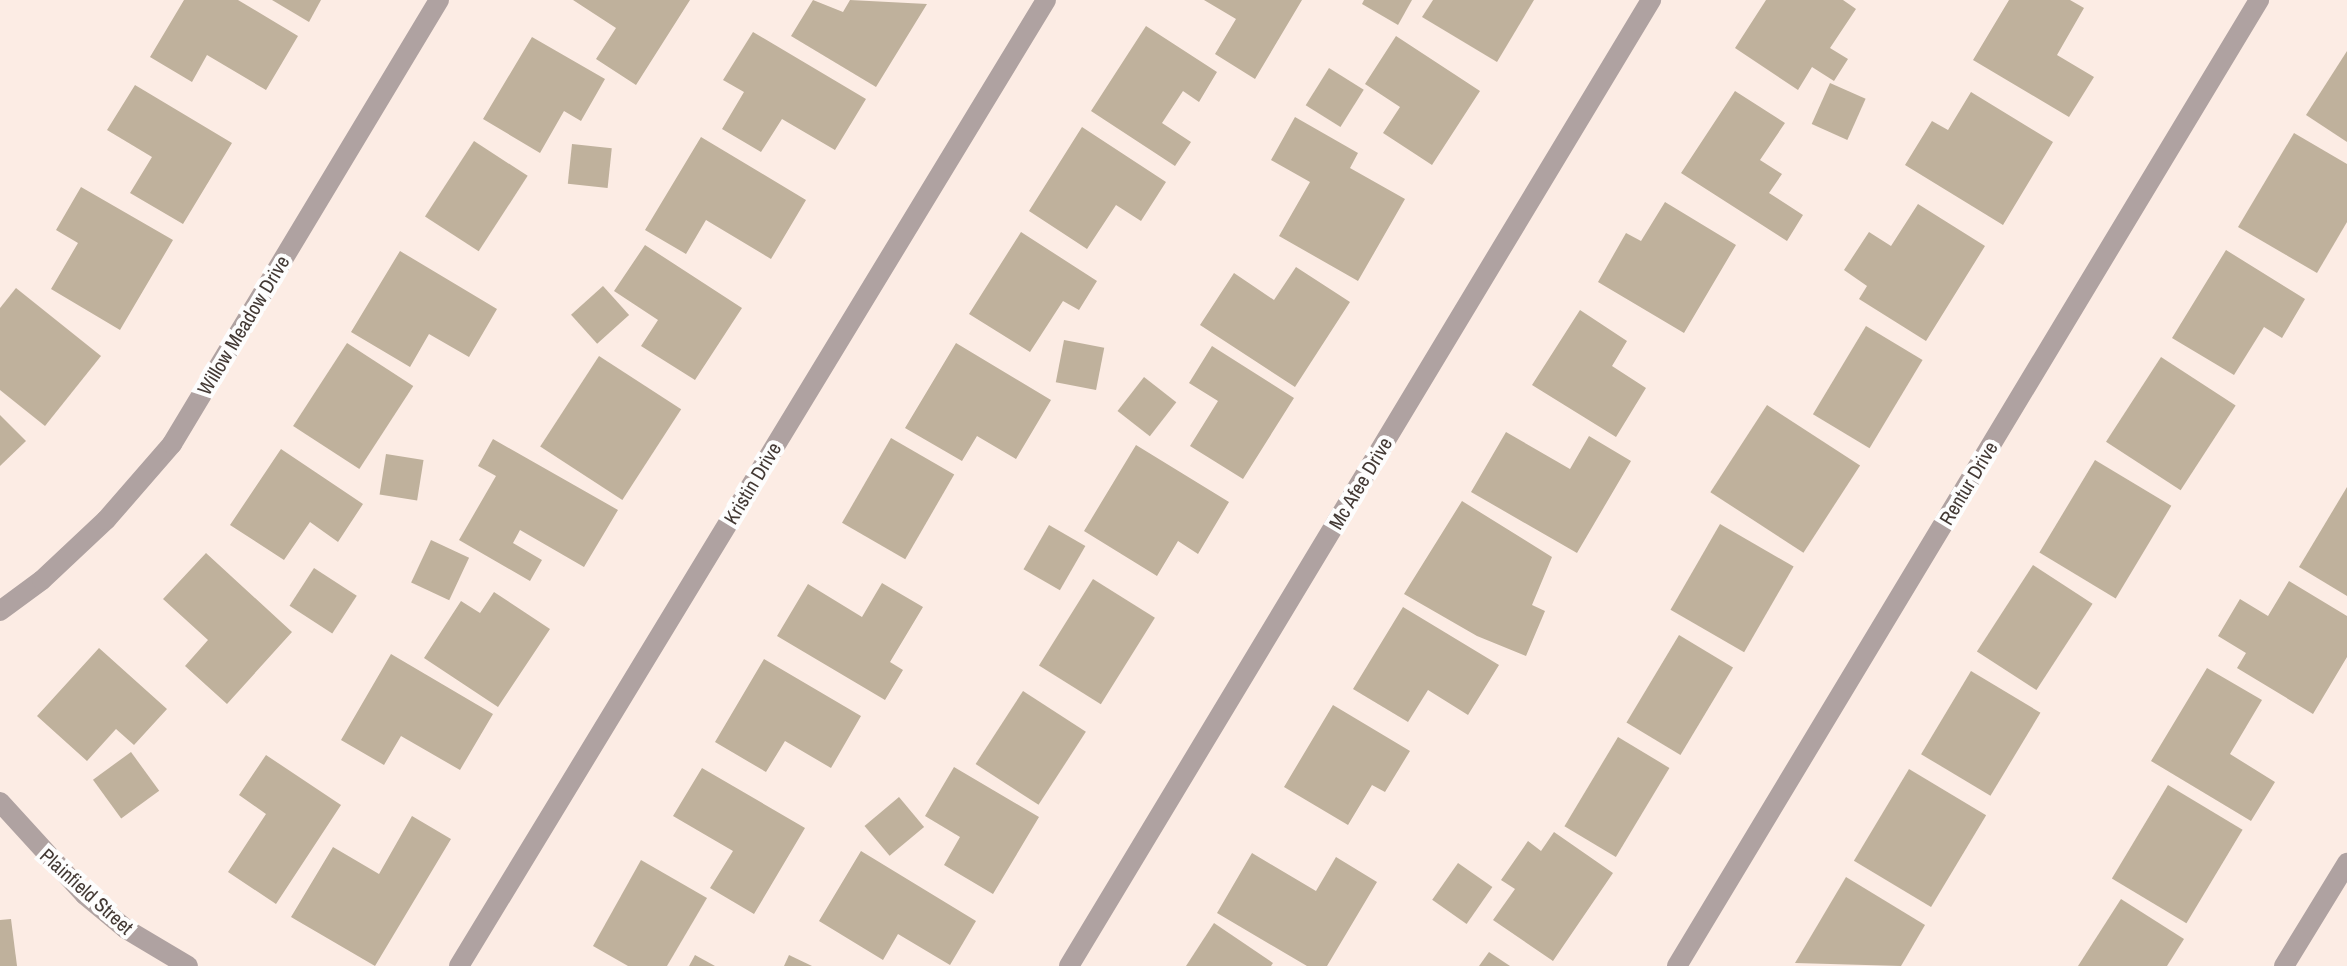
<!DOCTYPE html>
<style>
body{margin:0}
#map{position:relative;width:2347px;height:966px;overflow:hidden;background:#fcece4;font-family:"Archivo Narrow",sans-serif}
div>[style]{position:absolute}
.building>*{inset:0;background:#bfb19c;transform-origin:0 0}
.minor>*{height:20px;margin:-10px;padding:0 10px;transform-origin:10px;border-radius:10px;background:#afa2a1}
span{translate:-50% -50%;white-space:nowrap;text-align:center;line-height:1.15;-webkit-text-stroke:8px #fdfdfd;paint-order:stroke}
.street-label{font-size:20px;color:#433934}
</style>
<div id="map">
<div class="building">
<div style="clip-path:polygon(184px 0,238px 0,298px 36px,266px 90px,207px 55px,192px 82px,150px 57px)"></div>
<div style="clip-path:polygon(272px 0,321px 0,309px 22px)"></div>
<div style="clip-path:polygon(573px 0,690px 0,636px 85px,596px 59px,616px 28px)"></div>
<div style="clip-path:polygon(813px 0,843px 12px,850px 0,927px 4px,876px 87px,791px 36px)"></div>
<div style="clip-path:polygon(1204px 0,1302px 0,1255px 79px,1215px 54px,1236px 19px)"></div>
<div style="clip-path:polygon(1364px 0,1412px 0,1398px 25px,1362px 4px)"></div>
<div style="clip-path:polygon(1433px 0,1534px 0,1497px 62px,1422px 17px)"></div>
<div style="clip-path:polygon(1766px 0,1843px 0,1856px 9px,1830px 48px,1848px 59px,1834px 81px,1812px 67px,1798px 90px,1735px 48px)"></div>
<div style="clip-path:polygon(2009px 0,2070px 0,2084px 8px,2057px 55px,2094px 77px,2069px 117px,1973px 60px)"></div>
<div style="clip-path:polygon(1146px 26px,1217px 72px,1199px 102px,1183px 91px,1162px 123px,1191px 142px,1175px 166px,1091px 111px)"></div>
<div style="clip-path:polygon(753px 32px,866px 99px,835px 150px,782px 119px,761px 152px,722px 129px,744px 92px,723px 80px)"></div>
<div style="clip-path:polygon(1396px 36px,1480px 91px,1432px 165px,1383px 133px,1400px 107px,1365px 84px)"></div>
<div style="clip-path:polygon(532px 37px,605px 79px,581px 121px,564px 111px,540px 153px,483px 119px)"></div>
<div style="clip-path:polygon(2347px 51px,2347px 142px,2306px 115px)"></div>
<div style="left:1329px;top:68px;width:41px;height:44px;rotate:32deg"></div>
<div style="left:1830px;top:83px;width:39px;height:45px;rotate:24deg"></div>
<div style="clip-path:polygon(135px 85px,232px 143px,183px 224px,130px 193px,152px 157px,107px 130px)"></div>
<div style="clip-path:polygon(1735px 91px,1785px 123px,1760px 160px,1782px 174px,1769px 193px,1803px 215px,1787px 241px,1681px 173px)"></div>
<div style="clip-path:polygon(1971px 92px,2053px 142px,2003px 225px,1905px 165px,1932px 121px,1948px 130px)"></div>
<div style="clip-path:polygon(1295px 117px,1358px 153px,1350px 168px,1405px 199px,1358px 281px,1279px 236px,1310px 182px,1271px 160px)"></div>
<div style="clip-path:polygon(1082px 127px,1166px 182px,1141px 221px,1116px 205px,1087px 249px,1029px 211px)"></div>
<div style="clip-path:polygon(2294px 133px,2347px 164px,2347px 222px,2317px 273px,2238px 227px)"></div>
<div style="clip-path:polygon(701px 137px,806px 200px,771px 259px,706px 220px,686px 254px,645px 230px)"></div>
<div style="left:474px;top:141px;width:64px;height:90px;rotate:33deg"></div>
<div style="left:572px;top:144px;width:40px;height:40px;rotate:6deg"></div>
<div style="clip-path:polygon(81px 187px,173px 240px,120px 330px,51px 289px,78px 243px,56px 230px)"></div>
<div style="clip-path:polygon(1665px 202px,1736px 245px,1684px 333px,1598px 282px,1626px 233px,1641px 241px)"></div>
<div style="clip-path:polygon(1918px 204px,1985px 246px,1926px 341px,1859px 299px,1867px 286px,1844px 270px,1869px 232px,1891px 246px)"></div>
<div style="clip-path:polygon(1021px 232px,1097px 281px,1079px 310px,1063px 301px,1030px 352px,969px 314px)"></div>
<div style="clip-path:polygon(645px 245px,742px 308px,695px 380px,641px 346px,658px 320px,614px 291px)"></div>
<div style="clip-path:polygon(2226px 250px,2305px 299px,2282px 338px,2264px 327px,2234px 375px,2172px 338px)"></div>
<div style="clip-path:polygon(400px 251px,497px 309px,469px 357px,429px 334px,410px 367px,351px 332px)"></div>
<div style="clip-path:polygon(1296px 267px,1350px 302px,1295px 387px,1200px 325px,1234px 273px,1274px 300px)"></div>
<div style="left:603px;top:286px;width:39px;height:43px;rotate:48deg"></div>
<div style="clip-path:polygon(16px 288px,101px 356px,45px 426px,0 390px,0 308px)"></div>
<div style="clip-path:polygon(1580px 310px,1627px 341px,1612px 366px,1646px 388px,1616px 437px,1532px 385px)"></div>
<div style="left:1866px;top:326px;width:66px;height:103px;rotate:31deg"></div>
<div style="left:1064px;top:340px;width:41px;height:43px;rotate:11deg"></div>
<div style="left:347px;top:343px;width:79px;height:99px;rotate:33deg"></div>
<div style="clip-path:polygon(956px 343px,1051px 400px,1016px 459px,977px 436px,962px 461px,905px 428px)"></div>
<div style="clip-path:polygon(1212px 346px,1294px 398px,1243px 479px,1190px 446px,1218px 401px,1189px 383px)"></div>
<div style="left:599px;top:356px;width:98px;height:108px;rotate:33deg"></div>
<div style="left:2161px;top:357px;width:89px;height:101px;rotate:33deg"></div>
<div style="left:1144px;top:377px;width:41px;height:43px;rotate:38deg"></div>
<div style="left:1767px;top:405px;width:111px;height:104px;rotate:33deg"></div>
<div style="clip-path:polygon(0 415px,26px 441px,0 466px)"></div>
<div style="clip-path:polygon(1506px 432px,1570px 469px,1589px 436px,1631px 461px,1577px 553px,1471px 492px)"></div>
<div style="left:891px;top:438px;width:73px;height:98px;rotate:30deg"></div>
<div style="clip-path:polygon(493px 439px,618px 510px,584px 567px,520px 530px,513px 543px,542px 560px,530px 581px,459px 540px,496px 476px,478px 466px)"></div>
<div style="clip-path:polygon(1136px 445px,1229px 502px,1198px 554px,1178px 541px,1157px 576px,1084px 531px)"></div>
<div style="clip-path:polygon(281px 449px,363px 504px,338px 542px,310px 522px,284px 560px,230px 525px)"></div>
<div style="left:386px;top:454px;width:38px;height:41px;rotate:9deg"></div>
<div style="left:2095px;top:460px;width:89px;height:108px;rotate:31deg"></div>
<div style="clip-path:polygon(2347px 487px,2347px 596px,2299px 567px)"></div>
<div style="clip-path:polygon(1462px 501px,1552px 557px,1532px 605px,1545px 611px,1526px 656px,1477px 636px,1404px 594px)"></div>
<div style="left:1720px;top:524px;width:85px;height:99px;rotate:30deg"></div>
<div style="left:1049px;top:525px;width:42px;height:51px;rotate:30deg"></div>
<div style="left:431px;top:540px;width:42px;height:47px;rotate:25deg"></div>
<div style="clip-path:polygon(206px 553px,292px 632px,227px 704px,185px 666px,208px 640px,163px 599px)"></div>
<div style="left:2033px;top:565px;width:71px;height:103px;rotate:33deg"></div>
<div style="left:314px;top:568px;width:51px;height:45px;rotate:33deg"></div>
<div style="left:1093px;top:579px;width:73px;height:102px;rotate:32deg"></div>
<div style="clip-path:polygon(2289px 581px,2347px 616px,2347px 657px,2313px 714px,2237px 668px,2246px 653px,2218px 636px,2240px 599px,2268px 616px)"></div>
<div style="clip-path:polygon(882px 583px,923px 607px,890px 662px,903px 670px,885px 700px,777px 636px,808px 584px,862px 617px)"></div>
<div style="clip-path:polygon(494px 592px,550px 629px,498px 707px,424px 658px,461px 601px,480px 613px)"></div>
<div style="clip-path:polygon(1403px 607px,1499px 665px,1468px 715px,1428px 690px,1408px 722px,1353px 689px)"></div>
<div style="left:1679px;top:635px;width:63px;height:102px;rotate:31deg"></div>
<div style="clip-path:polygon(99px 648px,167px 709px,134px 745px,116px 729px,87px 761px,37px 716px)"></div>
<div style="clip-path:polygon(391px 654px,493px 714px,460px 770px,401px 736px,384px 765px,341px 740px)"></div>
<div style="clip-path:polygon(764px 659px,861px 716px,831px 768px,785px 741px,766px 772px,715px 742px)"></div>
<div style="clip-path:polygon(2207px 668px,2262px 700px,2230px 754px,2275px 782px,2251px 821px,2151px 761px)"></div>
<div style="left:1971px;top:671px;width:81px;height:97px;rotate:31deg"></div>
<div style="left:1023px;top:691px;width:75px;height:87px;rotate:33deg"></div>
<div style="clip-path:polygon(1333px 705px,1410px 751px,1385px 792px,1372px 785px,1348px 825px,1284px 787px)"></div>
<div style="left:1618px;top:737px;width:60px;height:104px;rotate:31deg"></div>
<div style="left:131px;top:752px;width:48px;height:47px;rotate:54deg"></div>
<div style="clip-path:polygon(266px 755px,341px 805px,276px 904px,228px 872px,266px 814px,239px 795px)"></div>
<div style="clip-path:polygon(954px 767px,1039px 817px,993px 894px,944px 865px,960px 837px,925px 816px)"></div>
<div style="clip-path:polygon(702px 768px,805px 828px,754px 914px,710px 888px,733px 851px,673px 816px)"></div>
<div style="left:1909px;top:769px;width:90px;height:107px;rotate:31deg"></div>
<div style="left:2168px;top:785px;width:87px;height:109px;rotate:31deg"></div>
<div style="left:899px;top:797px;width:39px;height:45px;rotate:50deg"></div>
<div style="clip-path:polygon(412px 816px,451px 839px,375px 966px,291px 917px,333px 847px,379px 874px)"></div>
<div style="clip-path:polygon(1554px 832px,1613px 873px,1553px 961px,1493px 920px,1515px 889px,1501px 880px,1528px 841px,1541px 851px)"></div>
<div style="clip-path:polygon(861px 851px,976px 921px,950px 965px,898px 934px,883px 960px,819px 921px)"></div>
<div style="clip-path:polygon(1252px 853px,1316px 891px,1336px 857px,1377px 882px,1327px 966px,1307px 966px,1217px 913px)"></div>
<div style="clip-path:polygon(641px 860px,707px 898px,667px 966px,628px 966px,593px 946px)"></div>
<div style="left:1458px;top:863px;width:42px;height:45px;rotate:35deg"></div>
<div style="clip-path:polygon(1846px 877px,1925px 925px,1901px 966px,1795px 963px)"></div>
<div style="clip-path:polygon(2121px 899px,2184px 939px,2167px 966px,2078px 966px)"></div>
<div style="clip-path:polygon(11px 919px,17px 966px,0 966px,0 920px)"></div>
<div style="clip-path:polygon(1214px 923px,1273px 963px,1271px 966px,1186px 966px)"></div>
<div style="clip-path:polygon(1489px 952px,1510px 966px,1479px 966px)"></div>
<div style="clip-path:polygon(695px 955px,715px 966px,689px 966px)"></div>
<div style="clip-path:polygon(789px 955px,812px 966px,784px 966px)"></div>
</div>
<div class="minor">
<div style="left:0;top:611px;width:52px;rotate:-36.4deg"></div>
<div style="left:42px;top:580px;width:88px;rotate:-43.2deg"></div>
<div style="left:106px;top:520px;width:101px;rotate:-49deg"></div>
<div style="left:172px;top:444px;width:518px;rotate:-58.98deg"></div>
<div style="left:0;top:802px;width:126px;rotate:47.6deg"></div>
<div style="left:85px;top:895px;width:53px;rotate:39.7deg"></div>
<div style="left:126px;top:929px;width:72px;rotate:30.8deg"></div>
<div style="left:459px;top:966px;width:1130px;rotate:-58.71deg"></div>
<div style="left:1069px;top:966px;width:1128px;rotate:-58.93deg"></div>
<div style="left:1677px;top:966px;width:1128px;rotate:-58.93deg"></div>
<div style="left:2284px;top:966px;width:121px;rotate:-58.5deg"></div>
</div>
<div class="street-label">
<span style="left:243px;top:325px;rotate:-59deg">Willow Meadow Drive</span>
<span style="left:752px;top:483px;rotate:-59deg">Kristin Drive</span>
<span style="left:1360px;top:483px;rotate:-59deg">Mc Afee Drive</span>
<span style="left:1968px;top:483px;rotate:-59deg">Rentur Drive</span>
<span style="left:87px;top:891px;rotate:42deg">Plainfield Street</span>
</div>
</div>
